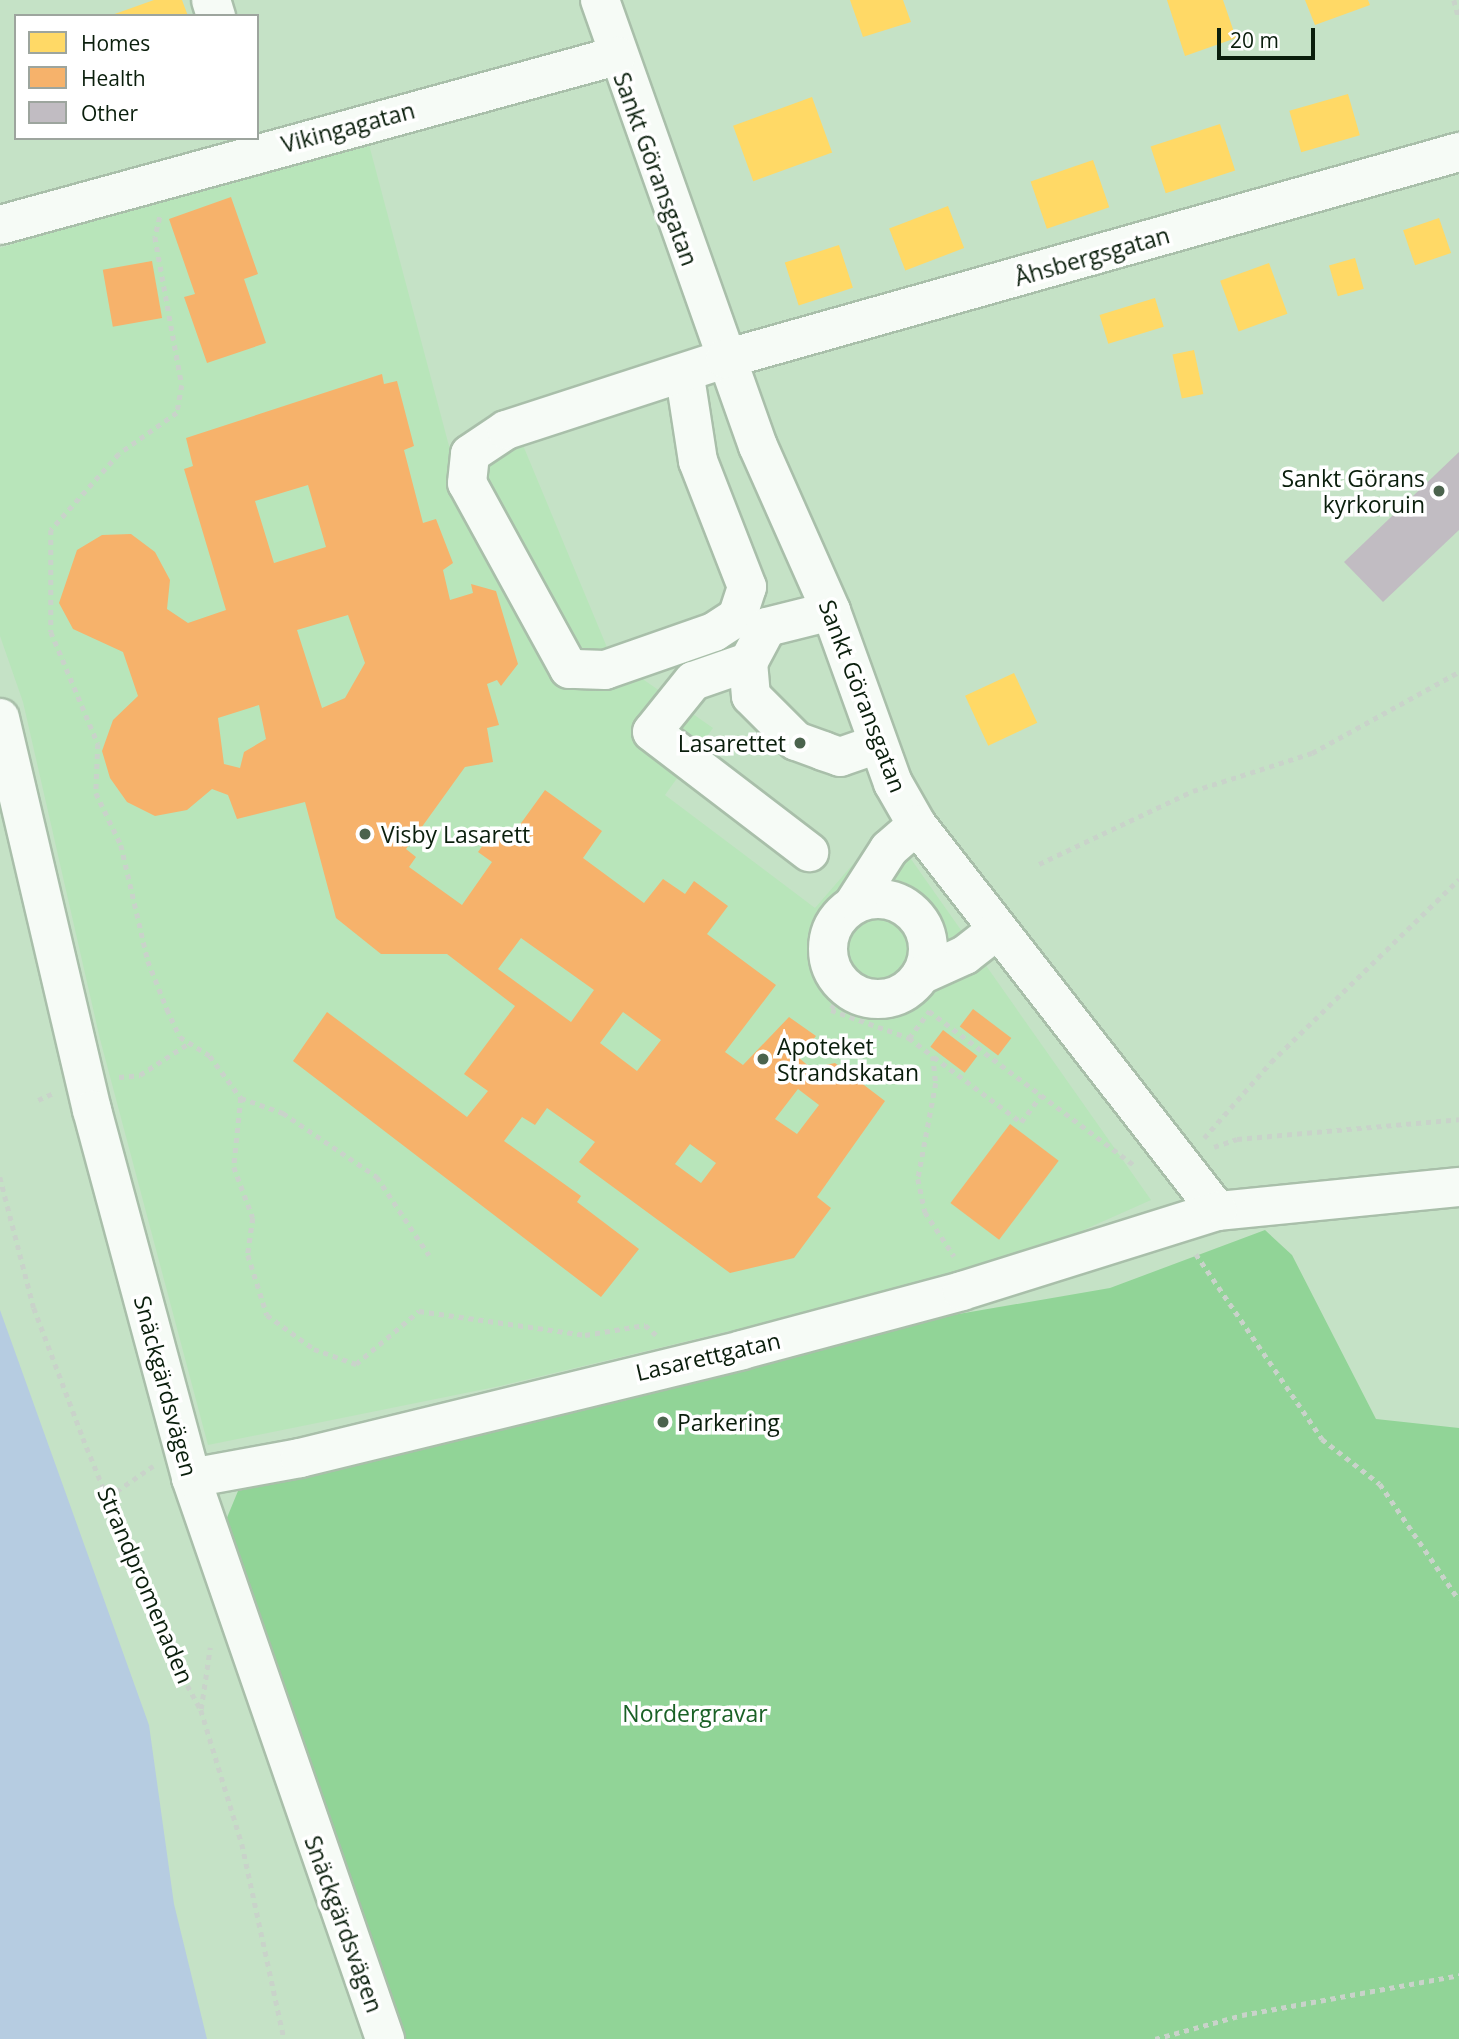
<!DOCTYPE html>
<meta charset="utf-8">
<style>
body{margin:0}
#map{position:relative;width:1459px;height:2039px;overflow:hidden;background:#c5e2c6;font-family:"Open Sans",sans-serif}
div>[style]{position:absolute}
.built>*{inset:0;background:#b8e5ba}
.green>*{inset:0;background:#91d497}
.water>*{inset:0;background:#b6cce1}
.homes>*{inset:0;background:#ffd966;transform-origin:0 0}
.health>*{inset:0;background:#f6b26b;transform-origin:0 0}
.building>*{inset:0;background:#c1bcc2}
.path>*{height:4.5px;margin-top:-2.25px;transform-origin:0;background:repeating-linear-gradient(90deg,#c9d3ca 0 5px,transparent 0 10px)}
.roads{filter:drop-shadow(2px 0 #a9bfaa) drop-shadow(-2px 0 #a9bfaa) drop-shadow(0 2px #a9bfaa) drop-shadow(0 -2px #a9bfaa)}
.minor>*{height:38px;margin:-19px;padding:0 19px;transform-origin:19px;border-radius:19px;background:#f6fbf6}
.minor>.ring{margin:-19px;padding:0;box-sizing:content-box;background:none;border:38px solid #f6fbf6;border-radius:50%}
.dots>*{width:19px;height:19px;translate:-50% -50%;box-sizing:border-box;border:4px solid #fff;border-radius:50%}
span{translate:-50% -50%;white-space:nowrap;text-align:center;line-height:1.15;-webkit-text-stroke:7px #fff;paint-order:stroke}
.street-label{font-size:23px;color:#0a1e0c}
.poi-label{font-size:23px;color:#0a1e0c}
.right{translate:-100% -50%;text-align:right}
.left{translate:0 -50%;text-align:left}
.park-label{font-size:23px;color:#1a6126}
.legend{position:absolute;left:14px;top:14px;width:245px;height:126px;box-sizing:border-box;background:#fff;border:2px solid #9da59e;margin:0;padding:9px 12px;list-style:none;font-size:21px;color:#0a1e0c}
.legend li{display:flex;align-items:center;gap:14px;height:35px}
.legend b{width:35px;border:2px solid #9da59e}
.scale{position:absolute;left:1217px;top:28px;width:98px;height:32px;box-sizing:border-box;border:4px solid #0a1e0c;border-top:0;padding-left:9px;font-size:21px;line-height:24px;white-space:nowrap;color:#0a1e0c;-webkit-text-stroke:5px #fff;paint-order:stroke}
</style>
<div id="map">
<div class="built">
<div style="clip-path:polygon(367px 137px,449px 446px,520px 438px,611px 657px,713px 728px,665px 795px,815px 908px,887px 825px,1151px 1200px,1005px 1265px,500px 1386px,208px 1445px,100px 1039px,23px 702px,0 636px,0 248px)"></div>
</div>
<div class="green">
<div style="clip-path:polygon(1265px 1230px,1292px 1255px,1376px 1419px,1459px 1428px,1459px 2039px,398px 2039px,219px 1537px,238px 1491px,947px 1316px,1110px 1288px)"></div>
</div>
<div class="water">
<div style="clip-path:polygon(0 1310px,149px 1725px,174px 1904px,207px 2039px,0 2039px)"></div>
</div>
<div class="homes">
<div style="clip-path:polygon(154px 0,182px 0,188px 16px,109px 16px)"></div>
<div style="clip-path:polygon(850px 0,903px 0,911px 22px,863px 37px)"></div>
<div style="clip-path:polygon(1167px 0,1223px 0,1236px 38px,1185px 56px)"></div>
<div style="clip-path:polygon(1305px 0,1368px 0,1370px 5px,1315px 25px)"></div>
<div style="left:1348px;top:94px;width:43px;height:61px;rotate:74deg"></div>
<div style="left:812px;top:97px;width:59px;height:84px;rotate:70deg"></div>
<div style="left:1220px;top:124px;width:49px;height:73px;rotate:72deg"></div>
<div style="left:1093px;top:160px;width:50px;height:66px;rotate:71deg"></div>
<div style="left:948px;top:206px;width:45px;height:63px;rotate:69deg"></div>
<div style="left:1439px;top:218px;width:37px;height:38px;rotate:71deg"></div>
<div style="left:839px;top:245px;width:45px;height:57px;rotate:72deg"></div>
<div style="left:1355px;top:258px;width:32px;height:27px;rotate:74deg"></div>
<div style="left:1269px;top:263px;width:54px;height:52px;rotate:70deg"></div>
<div style="left:1155px;top:298px;width:30px;height:58px;rotate:73deg"></div>
<div style="left:1194px;top:350px;width:45px;height:22px;rotate:78deg"></div>
<div style="left:1014px;top:673px;width:55px;height:54px;rotate:65deg"></div>
</div>
<div class="health">
<div style="clip-path:polygon(231px 197px,258px 274px,244px 279px,266px 343px,207px 363px,184px 297px,195px 294px,169px 219px)"></div>
<div style="left:152px;top:261px;width:58px;height:50px;rotate:80deg"></div>
<div style="clip-path:polygon(evenodd,382px 374px,384px 384px,397px 381px,414px 446px,404px 450px,423px 523px,436px 519px,453px 563px,443px 570px,450px 600px,473px 593px,471px 584px,496px 591px,518px 664px,501px 686px,497px 680px,487px 684px,499px 725px,487px 728px,493px 762px,465px 767px,406px 849px,416px 857px,409px 867px,462px 905px,492px 862px,478px 852px,496px 827px,511px 837px,545px 790px,602px 831px,583px 858px,644px 903px,663px 879px,685px 894px,694px 881px,728px 906px,707px 934px,776px 985px,725px 1052px,743px 1065px,789px 1017px,816px 1036px,799px 1058px,811px 1068px,835px 1063px,885px 1101px,817px 1197px,831px 1208px,794px 1258px,730px 1273px,579px 1162px,595px 1142px,547px 1108px,535px 1125px,522px 1117px,504px 1141px,581px 1196px,577px 1202px,639px 1249px,601px 1297px,293px 1061px,327px 1012px,467px 1117px,488px 1091px,464px 1074px,515px 1006px,447px 954px,381px 954px,336px 918px,305px 802px,237px 819px,228px 795px,212px 789px,187px 810px,155px 816px,127px 802px,110px 778px,102px 751px,113px 720px,138px 696px,123px 652px,73px 629px,59px 603px,77px 550px,102px 535px,131px 534px,155px 552px,170px 580px,167px 609px,188px 623px,226px 610px,184px 469px,193px 466px,186px 438px,382px 374px,308px 485px,326px 547px,274px 563px,255px 501px,308px 485px,382px 374px,348px 615px,365px 663px,345px 698px,322px 708px,297px 630px,348px 615px,382px 374px,259px 705px,266px 739px,244px 752px,240px 768px,224px 764px,218px 718px,259px 705px,382px 374px,521px 938px,594px 990px,571px 1022px,498px 969px,521px 938px,382px 374px,623px 1012px,661px 1040px,637px 1071px,600px 1043px,623px 1012px,382px 374px,798px 1089px,819px 1105px,797px 1134px,775px 1119px,798px 1089px,382px 374px,690px 1144px,716px 1163px,701px 1183px,675px 1164px,690px 1144px)"></div>
<div style="left:973px;top:1009px;width:48px;height:22px;rotate:37deg"></div>
<div style="left:943px;top:1030px;width:43px;height:21px;rotate:37deg"></div>
<div style="left:1010px;top:1124px;width:61px;height:99px;rotate:37deg"></div>
</div>
<div class="building">
<div style="clip-path:polygon(1459px 452px,1459px 530px,1383px 602px,1344px 562px)"></div>
</div>
<div class="path">
<div style="left:1454px;top:0;width:20px;rotate:75deg"></div>
<div style="left:160px;top:217px;width:21px;rotate:104deg"></div>
<div style="left:155px;top:237px;width:150px;rotate:79.7deg"></div>
<div style="left:182px;top:385px;width:28px;rotate:100deg"></div>
<div style="left:177px;top:413px;width:71px;rotate:144.7deg"></div>
<div style="left:119px;top:454px;width:102px;rotate:131.8deg"></div>
<div style="left:51px;top:530px;width:102px;rotate:90deg"></div>
<div style="left:51px;top:632px;width:121px;rotate:67.2deg"></div>
<div style="left:98px;top:744px;width:49px;rotate:92.3deg"></div>
<div style="left:96px;top:793px;width:58px;rotate:64.3deg"></div>
<div style="left:121px;top:845px;width:119px;rotate:76.9deg"></div>
<div style="left:148px;top:961px;width:52px;rotate:68.4deg"></div>
<div style="left:167px;top:1009px;width:31px;rotate:65deg"></div>
<div style="left:180px;top:1037px;width:36px;rotate:32deg"></div>
<div style="left:210px;top:1056px;width:52px;rotate:53.6deg"></div>
<div style="left:241px;top:1098px;width:69px;rotate:95.8deg"></div>
<div style="left:234px;top:1167px;width:54px;rotate:69.6deg"></div>
<div style="left:253px;top:1218px;width:37px;rotate:98deg"></div>
<div style="left:248px;top:1255px;width:63px;rotate:72.4deg"></div>
<div style="left:267px;top:1315px;width:58px;rotate:35.9deg"></div>
<div style="left:314px;top:1349px;width:45px;rotate:19.7deg"></div>
<div style="left:356px;top:1364px;width:82px;rotate:-40.1deg"></div>
<div style="left:419px;top:1311px;width:168px;rotate:8.2deg"></div>
<div style="left:585px;top:1335px;width:61px;rotate:-9.5deg"></div>
<div style="left:645px;top:1325px;width:15px;rotate:42deg"></div>
<div style="left:1039px;top:864px;width:170px;rotate:-25.4deg"></div>
<div style="left:1193px;top:791px;width:125px;rotate:-17.7deg"></div>
<div style="left:1312px;top:753px;width:168px;rotate:-28.9deg"></div>
<div style="left:844px;top:987px;width:26px;rotate:119deg"></div>
<div style="left:831px;top:1010px;width:83px;rotate:19.7deg"></div>
<div style="left:909px;top:1038px;width:30px;rotate:37deg"></div>
<div style="left:933px;top:1056px;width:27px;rotate:84deg"></div>
<div style="left:936px;top:1083px;width:98px;rotate:100.6deg"></div>
<div style="left:918px;top:1179px;width:34px;rotate:78deg"></div>
<div style="left:925px;top:1212px;width:53px;rotate:56.6deg"></div>
<div style="left:909px;top:1038px;width:34px;rotate:-53deg"></div>
<div style="left:929px;top:1011px;width:256px;rotate:36.9deg"></div>
<div style="left:934px;top:1057px;width:109px;rotate:36.8deg"></div>
<div style="left:1021px;top:1122px;width:34px;rotate:-53deg"></div>
<div style="left:119px;top:1077px;width:21px;rotate:-5deg"></div>
<div style="left:140px;top:1075px;width:59px;rotate:-33.1deg"></div>
<div style="left:241px;top:1098px;width:45px;rotate:19.7deg"></div>
<div style="left:283px;top:1113px;width:114px;rotate:34.2deg"></div>
<div style="left:377px;top:1177px;width:94px;rotate:56.3deg"></div>
<div style="left:38px;top:1100px;width:17px;rotate:-24deg"></div>
<div style="left:1204px;top:1138px;width:101px;rotate:-48.6deg"></div>
<div style="left:1271px;top:1062px;width:262px;rotate:-44.2deg"></div>
<div style="left:1214px;top:1147px;width:24px;rotate:-19deg"></div>
<div style="left:1237px;top:1139px;width:223px;rotate:-5.1deg"></div>
<div style="left:0;top:1177px;width:135px;rotate:75.5deg"></div>
<div style="left:34px;top:1308px;width:139px;rotate:69.3deg"></div>
<div style="left:83px;top:1438px;width:239px;rotate:67.8deg"></div>
<div style="left:173px;top:1659px;width:58px;rotate:61.2deg"></div>
<div style="left:201px;top:1710px;width:140px;rotate:73deg"></div>
<div style="left:242px;top:1844px;width:199px;rotate:77.8deg"></div>
<div style="left:1196px;top:1254px;width:224px;rotate:55.7deg"></div>
<div style="left:1322px;top:1439px;width:73px;rotate:37.8deg"></div>
<div style="left:1380px;top:1484px;width:140px;rotate:55.7deg"></div>
<div style="left:108px;top:1497px;width:55px;rotate:-34.6deg"></div>
<div style="left:201px;top:1709px;width:62px;rotate:-81.6deg"></div>
<div style="left:1155px;top:2039px;width:90px;rotate:-15.4deg"></div>
<div style="left:1242px;top:2015px;width:221px;rotate:-10.4deg"></div>
</div>
<div class="roads">
<div class="minor">
<div style="left:211px;top:0;width:17px;rotate:73deg"></div>
<div style="left:600px;top:0;width:473px;rotate:70.5deg"></div>
<div style="left:758px;top:446px;width:180px;rotate:66.1deg"></div>
<div style="left:831px;top:611px;width:183px;rotate:70.2deg"></div>
<div style="left:893px;top:783px;width:48px;rotate:60.3deg"></div>
<div style="left:917px;top:825px;width:489px;rotate:52.1deg"></div>
<div style="left:1218px;top:1211px;width:242px;rotate:-5.7deg"></div>
<div style="left:0;top:225px;width:639px;rotate:-15.34deg"></div>
<div style="left:685px;top:377px;width:85px;rotate:81.2deg"></div>
<div style="left:698px;top:461px;width:135px;rotate:68.7deg"></div>
<div style="left:747px;top:587px;width:32px;rotate:108deg"></div>
<div style="left:737px;top:617px;width:27px;rotate:147deg"></div>
<div style="left:714px;top:632px;width:115px;rotate:160.8deg"></div>
<div style="left:605px;top:670px;width:36px;rotate:-178deg"></div>
<div style="left:569px;top:669px;width:212px;rotate:-118.7deg"></div>
<div style="left:467px;top:483px;width:29px;rotate:-84deg"></div>
<div style="left:470px;top:454px;width:43px;rotate:-33.7deg"></div>
<div style="left:506px;top:430px;width:230px;rotate:-18deg"></div>
<div style="left:725px;top:359px;width:763px;rotate:-15.75deg"></div>
<div style="left:831px;top:611px;width:66px;rotate:166deg"></div>
<div style="left:767px;top:627px;width:40px;rotate:118deg"></div>
<div style="left:748px;top:662px;width:34px;rotate:85deg"></div>
<div style="left:751px;top:696px;width:64px;rotate:45deg"></div>
<div style="left:796px;top:741px;width:29px;rotate:20deg"></div>
<div style="left:823px;top:751px;width:18px;rotate:19deg"></div>
<div style="left:840px;top:757px;width:39px;rotate:-19deg"></div>
<div style="left:748px;top:662px;width:58px;rotate:160.9deg"></div>
<div style="left:693px;top:681px;width:65px;rotate:128.8deg"></div>
<div style="left:652px;top:732px;width:198px;rotate:37.4deg"></div>
<div style="left:0;top:718px;width:403px;rotate:76.8deg"></div>
<div style="left:92px;top:1110px;width:381px;rotate:74.9deg"></div>
<div style="left:191px;top:1478px;width:594px;rotate:70.92deg"></div>
<div class="ring" style="left:828px;top:899px;width:62px;height:62px"></div>
<div style="left:855px;top:902px;width:63px;rotate:-57.3deg"></div>
<div style="left:889px;top:849px;width:37px;rotate:-41deg"></div>
<div style="left:921px;top:975px;width:48px;rotate:-24.4deg"></div>
<div style="left:965px;top:955px;width:41px;rotate:-38deg"></div>
<div style="left:191px;top:1478px;width:111px;rotate:-10.4deg"></div>
<div style="left:300px;top:1458px;width:455px;rotate:-13.7deg"></div>
<div style="left:742px;top:1350px;width:228px;rotate:-15deg"></div>
<div style="left:962px;top:1291px;width:268px;rotate:-17.4deg"></div>
</div>
</div>
<div class="dots">
<div style="left:1439px;top:491px;background:#4b634d"></div>
<div style="left:800px;top:743px;background:#4b634d"></div>
<div style="left:365px;top:834px;background:#4b634d"></div>
<div style="left:763px;top:1059px;background:#4b634d"></div>
<div style="left:663px;top:1422px;background:#4b634d"></div>
</div>
<div class="street-label">
<span style="left:348px;top:127px;rotate:-15deg">Vikingagatan</span>
<span style="left:656px;top:169px;rotate:70deg">Sankt Göransgatan</span>
<span style="left:1092px;top:256px;rotate:-16deg">Åhsbergsgatan</span>
<span style="left:863px;top:696px;rotate:69deg">Sankt Göransgatan</span>
<span style="left:708px;top:1356px;rotate:-13deg">Lasarettgatan</span>
<span style="left:166px;top:1386px;rotate:75deg">Snäckgärdsvägen</span>
<span style="left:146px;top:1585px;rotate:67deg">Strandpromenaden</span>
<span style="left:344px;top:1924px;rotate:70deg">Snäckgärdsvägen</span>
</div>
<div class="poi-label">
<span class="right" style="left:1425px;top:491px">Sankt Görans<br>kyrkoruin</span>
<span class="right" style="left:786px;top:743px">Lasarettet</span>
<span class="left" style="left:381px;top:834px">Visby Lasarett</span>
<span class="left" style="left:777px;top:1059px">Apoteket<br>Strandskatan</span>
<span class="left" style="left:677px;top:1422px">Parkering</span>
</div>
<div class="park-label">
<span style="left:695px;top:1713px">Nordergravar</span>
</div>
<ul class="legend">
<li><b style="height:19px;background:#ffd966"></b>Homes</li>
<li><b style="height:19px;background:#f6b26b"></b>Health</li>
<li><b style="height:19px;background:#c1bcc2"></b>Other</li>
</ul>
<div class="scale">20 m</div>
</div>
